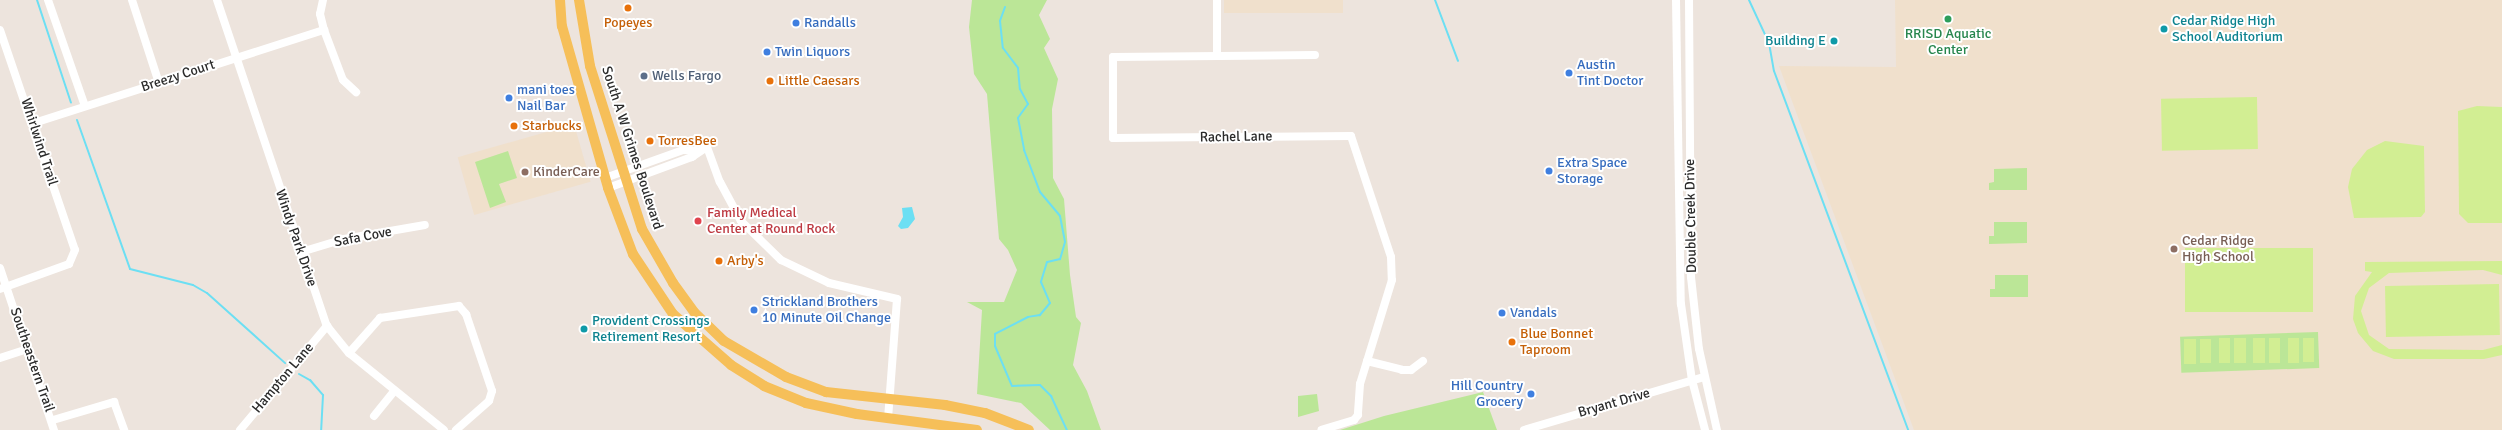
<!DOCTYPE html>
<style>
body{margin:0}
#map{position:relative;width:2502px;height:430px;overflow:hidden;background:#ede4dd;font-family:Signika,sans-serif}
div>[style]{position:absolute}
.education>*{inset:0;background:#f0e0cc;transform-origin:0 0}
.green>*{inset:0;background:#bbe697;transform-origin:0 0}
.pitch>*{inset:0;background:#d2ee93;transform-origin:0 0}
.water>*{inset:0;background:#6cdff3}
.stream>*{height:2px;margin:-1px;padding:0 1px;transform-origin:1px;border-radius:1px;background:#6cdff3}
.minor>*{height:8px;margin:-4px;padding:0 4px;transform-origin:4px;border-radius:4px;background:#fff}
.major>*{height:10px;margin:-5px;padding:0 5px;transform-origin:5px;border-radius:5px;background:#f6bf59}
.dots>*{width:11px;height:11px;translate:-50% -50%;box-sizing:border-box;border:2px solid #fff;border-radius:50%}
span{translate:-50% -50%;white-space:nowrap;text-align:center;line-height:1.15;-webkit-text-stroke:4px #fff;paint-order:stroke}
.culture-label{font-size:14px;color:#0d838f}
.left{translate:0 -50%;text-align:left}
.right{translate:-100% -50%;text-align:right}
.food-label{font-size:14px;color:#c56008}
.shop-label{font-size:14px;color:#366cbe}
.leisure-label{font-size:14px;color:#27864d}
.street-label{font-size:14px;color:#2b2b2b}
.service-label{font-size:14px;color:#4e5e75}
.education-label{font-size:14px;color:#785e54}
.health-label{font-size:14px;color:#be3a42}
</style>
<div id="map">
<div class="education">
<div style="left:1224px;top:0;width:119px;height:13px"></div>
<div style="clip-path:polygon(1895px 0,2502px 0,2502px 430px,1914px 430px,1779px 66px,1896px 67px)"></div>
<div style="left:574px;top:124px;width:60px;height:121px;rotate:74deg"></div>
</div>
<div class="green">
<div style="clip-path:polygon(972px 0,1047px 0,1039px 15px,1050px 39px,1044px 48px,1058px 79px,1052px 109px,1053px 178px,1064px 199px,1070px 275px,1076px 317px,1081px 323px,1073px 365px,1087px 391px,1101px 430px,1050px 430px,1021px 403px,977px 394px,982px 310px,967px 302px,1004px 302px,1017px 270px,1008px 250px,999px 239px,987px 94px,974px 74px,969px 27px)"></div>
<div style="clip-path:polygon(508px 151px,517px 178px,499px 184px,506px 202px,490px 208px,475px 162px)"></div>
<div style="clip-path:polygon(2027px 168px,2027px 190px,1989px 190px,1989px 183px,1994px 182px,1994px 169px)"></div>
<div style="clip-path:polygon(1994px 222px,2027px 222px,2027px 243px,1989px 244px,1989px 236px,1994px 236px)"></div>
<div style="clip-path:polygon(1995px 275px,2028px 275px,2028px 297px,1990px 297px,1990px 289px,1995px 289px)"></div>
<div style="left:2318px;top:332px;width:36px;height:138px;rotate:88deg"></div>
<div style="clip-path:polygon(1483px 392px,1497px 430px,1340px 430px,1384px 416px)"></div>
<div style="clip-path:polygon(1317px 394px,1319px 411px,1298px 417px,1298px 396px)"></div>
</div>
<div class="pitch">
<div style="left:2257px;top:97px;width:52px;height:96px;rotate:89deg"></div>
<div style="clip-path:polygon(2477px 106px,2502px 107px,2502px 223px,2468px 223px,2459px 214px,2458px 111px)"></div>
<div style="clip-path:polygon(2385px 141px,2424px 146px,2425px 212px,2421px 217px,2354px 218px,2348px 187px,2352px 169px,2367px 150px)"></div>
<div style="left:2313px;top:248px;width:64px;height:128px;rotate:90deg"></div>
<div style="clip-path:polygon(2502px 261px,2502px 275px,2483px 270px,2389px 273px,2369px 288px,2361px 311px,2369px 335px,2389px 349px,2483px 350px,2502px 345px,2502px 355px,2484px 359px,2394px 359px,2373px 351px,2358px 333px,2353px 319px,2355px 296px,2372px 272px,2365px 271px,2365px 262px)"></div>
<div style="left:2499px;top:284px;width:51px;height:114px;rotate:89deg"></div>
<div style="left:2230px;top:338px;width:25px;height:11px;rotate:90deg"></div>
<div style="left:2234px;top:338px;width:12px;height:25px"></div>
<div style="left:2253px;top:338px;width:12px;height:25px"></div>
<div style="left:2269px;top:338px;width:11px;height:25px"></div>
<div style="left:2288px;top:338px;width:11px;height:25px"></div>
<div style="left:2303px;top:338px;width:11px;height:24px"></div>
<div style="left:2184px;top:339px;width:12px;height:25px"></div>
<div style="left:2200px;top:339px;width:11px;height:24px"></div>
</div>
<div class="water">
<div style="clip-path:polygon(912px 207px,915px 219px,908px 228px,901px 229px,898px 226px,903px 217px,902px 208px)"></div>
</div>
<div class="stream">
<div style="left:37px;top:0;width:108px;rotate:71.7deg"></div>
<div style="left:1435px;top:0;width:65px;rotate:69.3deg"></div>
<div style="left:1749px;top:0;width:47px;rotate:65.1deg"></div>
<div style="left:1769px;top:43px;width:28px;rotate:80deg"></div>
<div style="left:1774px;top:71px;width:383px;rotate:69.5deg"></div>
<div style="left:1005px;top:7px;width:15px;rotate:110deg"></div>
<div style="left:1000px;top:21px;width:27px;rotate:84deg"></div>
<div style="left:1003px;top:48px;width:25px;rotate:53deg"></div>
<div style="left:1018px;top:68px;width:21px;rotate:85deg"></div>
<div style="left:1020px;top:89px;width:17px;rotate:62deg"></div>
<div style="left:1028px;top:104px;width:17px;rotate:126deg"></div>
<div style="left:1018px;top:118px;width:33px;rotate:79deg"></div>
<div style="left:1024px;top:150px;width:45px;rotate:69.1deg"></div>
<div style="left:1040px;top:192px;width:31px;rotate:50deg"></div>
<div style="left:1060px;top:216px;width:26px;rotate:79deg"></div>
<div style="left:1065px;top:242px;width:18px;rotate:106deg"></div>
<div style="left:1060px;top:259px;width:13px;rotate:167deg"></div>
<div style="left:1047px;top:262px;width:21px;rotate:107deg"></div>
<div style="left:1041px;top:282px;width:23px;rotate:67deg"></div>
<div style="left:1050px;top:303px;width:16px;rotate:130deg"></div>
<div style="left:1040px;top:315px;width:12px;rotate:171deg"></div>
<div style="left:1028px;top:317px;width:37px;rotate:153deg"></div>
<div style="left:995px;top:334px;width:12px;rotate:90deg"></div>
<div style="left:995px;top:346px;width:43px;rotate:67deg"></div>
<div style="left:1012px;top:386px;width:28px;rotate:-2deg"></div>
<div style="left:1040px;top:385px;width:16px;rotate:45deg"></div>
<div style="left:1051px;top:396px;width:38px;rotate:65deg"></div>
<div style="left:77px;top:120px;width:158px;rotate:70.4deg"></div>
<div style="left:130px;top:269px;width:65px;rotate:14.3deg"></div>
<div style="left:193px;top:285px;width:16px;rotate:30deg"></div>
<div style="left:207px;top:293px;width:105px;rotate:41.9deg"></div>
<div style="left:299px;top:374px;width:13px;rotate:29deg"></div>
<div style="left:310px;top:380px;width:20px;rotate:49deg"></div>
<div style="left:323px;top:395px;width:35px;rotate:93deg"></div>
</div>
<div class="minor">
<div style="left:48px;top:0;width:112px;rotate:70.8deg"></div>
<div style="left:132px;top:0;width:87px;rotate:72deg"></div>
<div style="left:217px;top:0;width:344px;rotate:71.4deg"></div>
<div style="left:327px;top:326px;width:35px;rotate:51deg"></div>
<div style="left:349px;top:353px;width:122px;rotate:39deg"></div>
<div style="left:323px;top:0;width:14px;rotate:102deg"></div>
<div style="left:320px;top:14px;width:16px;rotate:76deg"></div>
<div style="left:324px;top:30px;width:53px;rotate:69.2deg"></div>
<div style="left:343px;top:80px;width:18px;rotate:43deg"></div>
<div style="left:1217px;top:0;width:56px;rotate:90deg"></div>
<div style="left:1676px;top:0;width:304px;rotate:89.1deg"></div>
<div style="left:1681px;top:304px;width:77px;rotate:81.8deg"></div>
<div style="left:1692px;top:380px;width:52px;rotate:75.4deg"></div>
<div style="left:1689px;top:0;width:277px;rotate:89.6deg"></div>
<div style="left:1691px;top:277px;width:72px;rotate:83.7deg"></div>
<div style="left:1699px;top:349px;width:83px;rotate:77.5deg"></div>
<div style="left:0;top:30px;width:232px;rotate:71.2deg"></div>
<div style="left:75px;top:250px;width:15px;rotate:113deg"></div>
<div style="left:69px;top:264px;width:73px;rotate:160.1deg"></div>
<div style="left:1315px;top:55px;width:202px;rotate:179.4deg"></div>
<div style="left:1113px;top:57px;width:81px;rotate:90deg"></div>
<div style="left:1113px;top:138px;width:238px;rotate:-0.5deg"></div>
<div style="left:1351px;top:136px;width:127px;rotate:71.7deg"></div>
<div style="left:1391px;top:257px;width:23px;rotate:88deg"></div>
<div style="left:1392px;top:280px;width:109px;rotate:107.1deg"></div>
<div style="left:1360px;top:384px;width:31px;rotate:94deg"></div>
<div style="left:1358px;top:415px;width:6px;rotate:129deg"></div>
<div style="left:1354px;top:420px;width:34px;rotate:163deg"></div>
<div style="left:34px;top:123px;width:305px;rotate:-17.8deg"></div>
<div style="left:605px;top:178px;width:83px;rotate:-19.7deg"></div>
<div style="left:683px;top:150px;width:16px;rotate:4deg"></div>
<div style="left:608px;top:188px;width:90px;rotate:-20.3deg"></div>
<div style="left:692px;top:157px;width:18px;rotate:-34deg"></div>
<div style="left:707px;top:147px;width:37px;rotate:70deg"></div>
<div style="left:720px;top:182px;width:44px;rotate:61.7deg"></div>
<div style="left:741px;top:221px;width:56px;rotate:44.3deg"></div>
<div style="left:781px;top:260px;width:53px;rotate:25.6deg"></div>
<div style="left:829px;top:283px;width:70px;rotate:13.2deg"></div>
<div style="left:897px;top:299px;width:119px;rotate:94.3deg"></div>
<div style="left:301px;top:252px;width:45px;rotate:-16.8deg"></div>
<div style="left:344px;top:239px;width:82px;rotate:-9.8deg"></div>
<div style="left:0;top:268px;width:171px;rotate:71.6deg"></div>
<div style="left:349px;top:353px;width:47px;rotate:-48.5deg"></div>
<div style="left:380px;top:318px;width:80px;rotate:-8.6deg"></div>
<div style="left:459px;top:306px;width:11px;rotate:49deg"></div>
<div style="left:466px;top:314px;width:81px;rotate:71.3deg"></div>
<div style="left:492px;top:391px;width:10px;rotate:107deg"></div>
<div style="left:489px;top:401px;width:44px;rotate:138.7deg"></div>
<div style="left:0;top:358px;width:29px;rotate:-18deg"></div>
<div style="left:1367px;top:361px;width:36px;rotate:14deg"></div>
<div style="left:1402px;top:370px;width:9px"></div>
<div style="left:1411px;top:370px;width:15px;rotate:-37deg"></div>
<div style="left:374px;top:416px;width:32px;rotate:-51deg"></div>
<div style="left:53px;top:420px;width:64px;rotate:-16.4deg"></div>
<div style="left:114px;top:402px;width:30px;rotate:70deg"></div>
<div style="left:240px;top:430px;width:136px;rotate:-50.1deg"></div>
<div style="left:1524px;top:430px;width:188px;rotate:-16.4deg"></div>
</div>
<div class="major">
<div style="left:560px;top:0;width:26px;rotate:86deg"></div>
<div style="left:562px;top:26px;width:168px;rotate:74.1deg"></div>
<div style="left:608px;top:188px;width:71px;rotate:69.3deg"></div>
<div style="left:633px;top:254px;width:72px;rotate:56.3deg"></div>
<div style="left:673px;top:314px;width:77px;rotate:41.3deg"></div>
<div style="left:731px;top:365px;width:39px;rotate:32deg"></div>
<div style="left:764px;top:386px;width:45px;rotate:22deg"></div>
<div style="left:806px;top:403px;width:52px;rotate:12.2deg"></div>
<div style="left:857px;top:414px;width:121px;rotate:7.6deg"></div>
<div style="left:579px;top:0;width:67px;rotate:80.5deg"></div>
<div style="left:590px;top:66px;width:171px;rotate:72.3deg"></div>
<div style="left:642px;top:229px;width:62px;rotate:60.1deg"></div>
<div style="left:673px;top:283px;width:37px;rotate:54deg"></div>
<div style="left:695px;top:313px;width:40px;rotate:44deg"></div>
<div style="left:724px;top:341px;width:72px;rotate:30.1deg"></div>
<div style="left:786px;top:377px;width:43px;rotate:20.6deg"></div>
<div style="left:826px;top:392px;width:120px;rotate:6.2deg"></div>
<div style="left:945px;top:405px;width:41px;rotate:11.3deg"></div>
<div style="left:985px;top:413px;width:47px;rotate:21.1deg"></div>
</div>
<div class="dots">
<div style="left:628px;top:8px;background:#e8710a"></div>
<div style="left:1948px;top:19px;background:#2e9e5b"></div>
<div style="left:796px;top:23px;background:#3f7fe0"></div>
<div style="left:2164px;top:29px;background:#0f9aa8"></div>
<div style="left:1834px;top:41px;background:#0f9aa8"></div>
<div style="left:767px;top:52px;background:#3f7fe0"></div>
<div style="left:1569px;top:73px;background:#3f7fe0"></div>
<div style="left:644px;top:76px;background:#5c6f8a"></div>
<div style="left:770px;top:81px;background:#e8710a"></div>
<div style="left:509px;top:98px;background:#3f7fe0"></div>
<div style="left:514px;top:126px;background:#e8710a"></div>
<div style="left:650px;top:141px;background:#e8710a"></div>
<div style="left:1549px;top:171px;background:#3f7fe0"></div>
<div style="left:525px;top:172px;background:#8d6e63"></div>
<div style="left:698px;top:221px;background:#e0444e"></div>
<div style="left:2174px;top:249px;background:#8d6e63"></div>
<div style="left:719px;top:261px;background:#e8710a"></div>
<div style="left:754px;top:310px;background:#3f7fe0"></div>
<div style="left:1502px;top:313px;background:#3f7fe0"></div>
<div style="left:584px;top:329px;background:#0f9aa8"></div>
<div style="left:1512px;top:342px;background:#e8710a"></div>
<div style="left:1531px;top:394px;background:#3f7fe0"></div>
</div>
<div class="culture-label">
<span class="left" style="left:2172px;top:29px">Cedar Ridge High<br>School Auditorium</span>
<span class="right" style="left:1826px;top:41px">Building E</span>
<span class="left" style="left:592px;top:329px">Provident Crossings<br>Retirement Resort</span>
</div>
<div class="food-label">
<span style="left:628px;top:23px">Popeyes</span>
<span class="left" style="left:778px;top:81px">Little Caesars</span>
<span class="left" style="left:522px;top:126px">Starbucks</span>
<span class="left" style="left:658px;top:141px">TorresBee</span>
<span class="left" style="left:727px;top:261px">Arby's</span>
<span class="left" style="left:1520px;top:342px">Blue Bonnet<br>Taproom</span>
</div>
<div class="shop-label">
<span class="left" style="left:804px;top:23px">Randalls</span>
<span class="left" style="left:775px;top:52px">Twin Liquors</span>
<span class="left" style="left:1577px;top:73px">Austin<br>Tint Doctor</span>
<span class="left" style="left:517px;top:98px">mani toes<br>Nail Bar</span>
<span class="left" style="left:1557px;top:171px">Extra Space<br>Storage</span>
<span class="left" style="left:762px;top:310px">Strickland Brothers<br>10 Minute Oil Change</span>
<span class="left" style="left:1510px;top:313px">Vandals</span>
<span class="right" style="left:1523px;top:394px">Hill Country<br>Grocery</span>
</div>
<div class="leisure-label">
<span style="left:1948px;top:42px">RRISD Aquatic<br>Center</span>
</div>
<div class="street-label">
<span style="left:178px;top:76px;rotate:-18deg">Breezy Court</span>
<span style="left:1236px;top:137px;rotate:-1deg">Rachel Lane</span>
<span style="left:39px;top:142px;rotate:72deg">Whirlwind Trail</span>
<span style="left:632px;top:148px;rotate:72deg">South A W Grimes Boulevard</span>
<span style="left:1691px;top:216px;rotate:-91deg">Double Creek Drive</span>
<span style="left:363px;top:237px;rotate:-11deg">Safa Cove</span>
<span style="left:296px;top:238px;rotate:71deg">Windy Park Drive</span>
<span style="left:32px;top:360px;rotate:71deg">Southeastern Trail</span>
<span style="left:283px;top:378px;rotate:-50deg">Hampton Lane</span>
<span style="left:1614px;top:403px;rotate:-16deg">Bryant Drive</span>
</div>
<div class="service-label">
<span class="left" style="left:652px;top:76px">Wells Fargo</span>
</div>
<div class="education-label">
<span class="left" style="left:533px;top:172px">KinderCare</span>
<span class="left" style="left:2182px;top:249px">Cedar Ridge<br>High School</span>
</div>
<div class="health-label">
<span class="left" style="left:707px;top:221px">Family Medical<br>Center at Round Rock</span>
</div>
</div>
